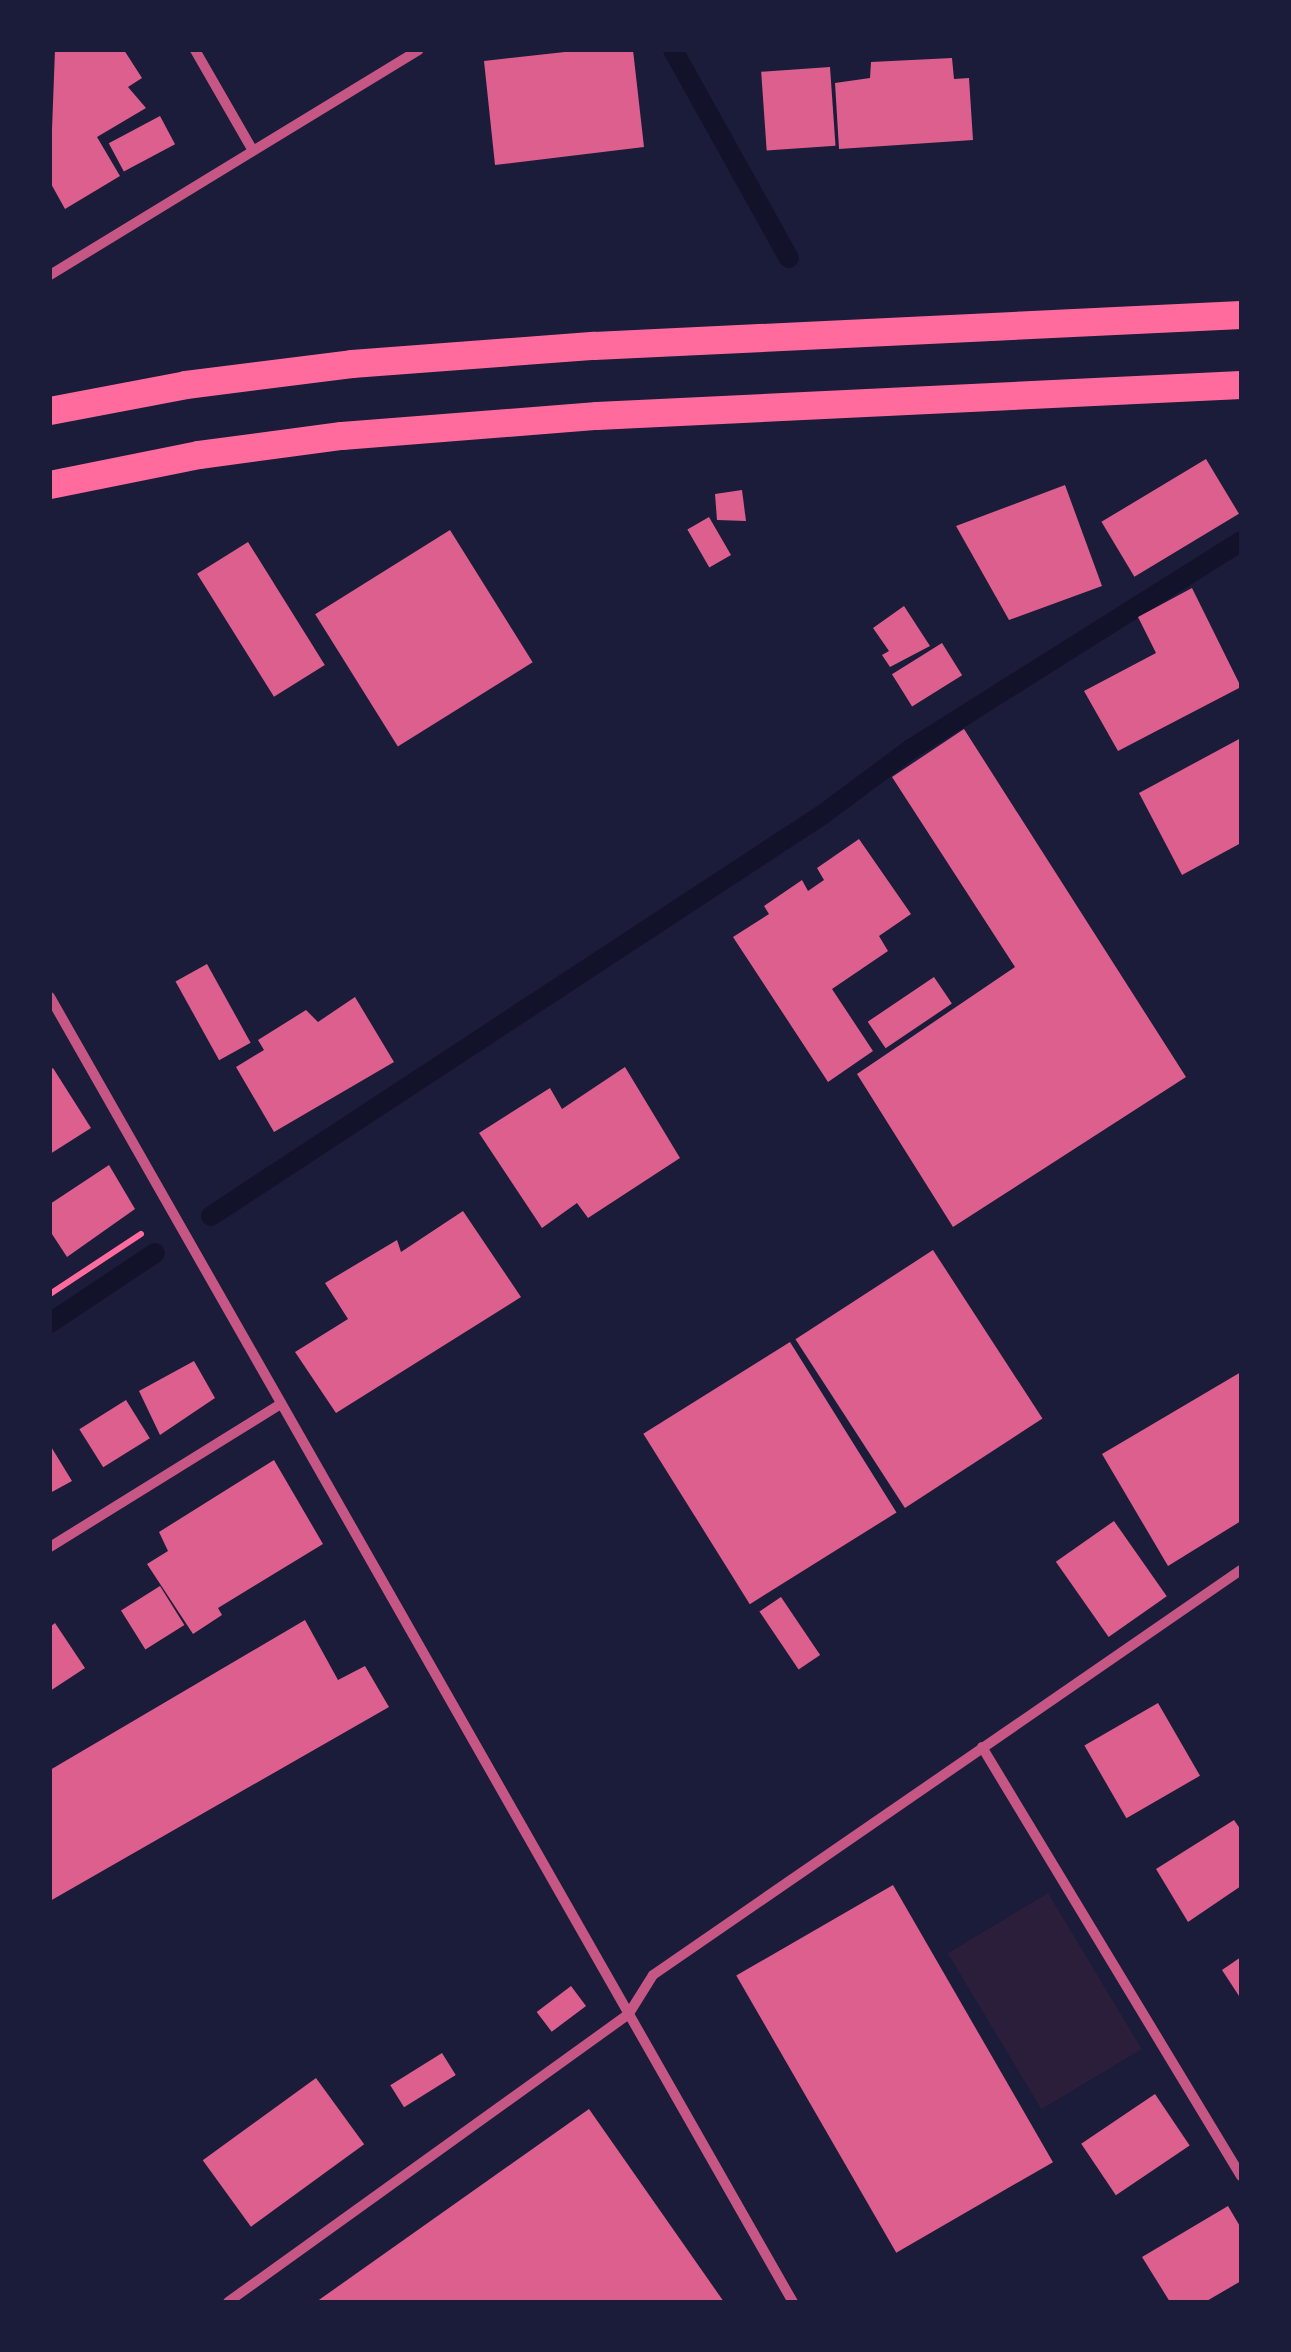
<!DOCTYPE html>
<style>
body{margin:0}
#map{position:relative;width:1291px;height:2352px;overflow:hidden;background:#1b1b3a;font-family:Signika,sans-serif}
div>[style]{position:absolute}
.green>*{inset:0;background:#2a1e3b;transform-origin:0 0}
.stream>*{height:20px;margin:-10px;padding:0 10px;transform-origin:10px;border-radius:10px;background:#12122b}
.building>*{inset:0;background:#dd5f8e;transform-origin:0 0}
.path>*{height:6px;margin:-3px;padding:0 3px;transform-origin:3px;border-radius:3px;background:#ff6b9d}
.minor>*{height:10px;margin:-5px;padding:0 5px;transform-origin:5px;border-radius:5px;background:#c65784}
.trunk>*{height:28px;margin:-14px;padding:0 14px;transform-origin:14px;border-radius:14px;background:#ff6b9d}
span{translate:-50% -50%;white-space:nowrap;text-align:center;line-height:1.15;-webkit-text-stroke:9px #1b1b3a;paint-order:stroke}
.frame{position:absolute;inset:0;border:52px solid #1b1b3a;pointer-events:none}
</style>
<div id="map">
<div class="green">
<div style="left:1048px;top:1893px;width:182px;height:117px;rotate:59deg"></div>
</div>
<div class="stream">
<div style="left:673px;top:50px;width:238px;rotate:60.9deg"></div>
<div style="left:211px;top:1216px;width:731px;rotate:-33.28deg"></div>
<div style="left:822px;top:815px;width:111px;rotate:-36.6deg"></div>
<div style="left:911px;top:749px;width:390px;rotate:-32.2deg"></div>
<div style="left:50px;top:1323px;width:126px;rotate:-33.7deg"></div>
</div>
<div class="building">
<div style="clip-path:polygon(55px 50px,124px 50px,142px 78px,128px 87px,146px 108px,97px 137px,120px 176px,65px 209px,50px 182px)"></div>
<div style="clip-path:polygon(583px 50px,633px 50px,644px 147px,495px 165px,484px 61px)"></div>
<div style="clip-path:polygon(952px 58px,954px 79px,969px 78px,973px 140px,839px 149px,835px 83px,870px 78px,871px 62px)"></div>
<div style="left:830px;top:67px;width:79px;height:69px;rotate:86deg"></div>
<div style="left:160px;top:116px;width:32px;height:58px;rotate:62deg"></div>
<div style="left:1206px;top:459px;width:64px;height:122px;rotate:59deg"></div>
<div style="clip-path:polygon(1065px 485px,1102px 586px,1009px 620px,956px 526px)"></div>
<div style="clip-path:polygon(742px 490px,746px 521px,717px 520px,715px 494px)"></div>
<div style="left:709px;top:517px;width:44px;height:25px;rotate:60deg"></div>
<div style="left:450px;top:530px;width:156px;height:159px;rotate:58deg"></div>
<div style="left:248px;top:542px;width:145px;height:60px;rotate:58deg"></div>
<div style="clip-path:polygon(1192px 588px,1241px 687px,1118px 751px,1084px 691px,1156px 653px,1138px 617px)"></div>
<div style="clip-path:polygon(904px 606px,930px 646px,890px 667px,882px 655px,889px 651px,873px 628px)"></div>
<div style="left:942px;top:643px;width:38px;height:59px;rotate:58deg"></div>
<div style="clip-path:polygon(964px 729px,1186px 1077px,953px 1227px,857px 1074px,1015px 967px,892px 777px)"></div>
<div style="clip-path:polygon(1241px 738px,1241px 843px,1182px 875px,1139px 793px)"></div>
<div style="clip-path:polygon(859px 839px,911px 914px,879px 936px,888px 951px,832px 989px,873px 1051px,828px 1082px,733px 937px,769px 914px,764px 906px,802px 880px,808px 891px,824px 880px,817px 868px)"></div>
<div style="left:207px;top:964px;width:90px;height:36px;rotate:61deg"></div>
<div style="left:934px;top:977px;width:32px;height:80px;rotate:56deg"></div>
<div style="clip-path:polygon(355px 997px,394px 1062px,274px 1132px,236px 1067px,264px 1050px,258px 1040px,306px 1010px,318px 1022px)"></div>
<div style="clip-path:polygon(625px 1067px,680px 1158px,588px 1218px,577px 1203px,542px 1228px,479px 1133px,550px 1088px,562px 1109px)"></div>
<div style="clip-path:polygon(53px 1068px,91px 1128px,50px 1154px,50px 1070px)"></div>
<div style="clip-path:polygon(109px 1165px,135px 1209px,67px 1257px,50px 1231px,50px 1204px)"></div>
<div style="clip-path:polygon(463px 1211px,521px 1297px,336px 1413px,295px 1352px,348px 1319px,325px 1283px,397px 1240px,401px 1252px)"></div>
<div style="left:933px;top:1250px;width:201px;height:164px;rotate:57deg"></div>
<div style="left:790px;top:1342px;width:201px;height:173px;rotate:58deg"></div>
<div style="clip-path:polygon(194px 1361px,215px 1398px,160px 1435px,139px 1391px)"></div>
<div style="clip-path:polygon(1241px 1372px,1241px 1521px,1168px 1566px,1102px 1454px)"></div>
<div style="left:126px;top:1400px;width:45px;height:55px;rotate:58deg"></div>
<div style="clip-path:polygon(50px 1445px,72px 1481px,50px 1493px)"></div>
<div style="clip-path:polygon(274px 1460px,323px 1544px,218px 1608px,222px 1615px,193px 1634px,147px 1564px,168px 1551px,159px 1532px)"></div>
<div style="left:1114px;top:1521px;width:92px;height:71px;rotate:55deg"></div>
<div style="left:160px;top:1586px;width:46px;height:46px;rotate:58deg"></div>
<div style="left:781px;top:1597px;width:70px;height:26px;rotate:56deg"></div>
<div style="clip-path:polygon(305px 1620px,338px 1680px,365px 1666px,389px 1707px,50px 1901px,50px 1770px)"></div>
<div style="clip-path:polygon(55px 1623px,85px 1668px,50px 1691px,50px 1627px)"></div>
<div style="left:1158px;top:1703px;width:84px;height:85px;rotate:60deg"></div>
<div style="clip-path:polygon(1234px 1820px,1241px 1830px,1241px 1886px,1188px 1922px,1156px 1869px)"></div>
<div style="left:893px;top:1885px;width:320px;height:181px;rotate:60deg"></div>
<div style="clip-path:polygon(1241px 1957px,1241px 1999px,1222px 1970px)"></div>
<div style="left:571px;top:1986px;width:25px;height:43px;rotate:53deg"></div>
<div style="left:442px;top:2053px;width:26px;height:61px;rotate:58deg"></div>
<div style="left:316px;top:2078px;width:82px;height:140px;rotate:54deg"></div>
<div style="left:1155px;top:2094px;width:62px;height:89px;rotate:56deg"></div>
<div style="clip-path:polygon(589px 2109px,724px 2302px,316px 2302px)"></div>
<div style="clip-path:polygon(1228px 2206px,1241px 2228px,1241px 2281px,1205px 2302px,1170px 2302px,1142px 2257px)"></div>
</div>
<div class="path">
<div style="left:50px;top:1294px;width:109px;rotate:-33.4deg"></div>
</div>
<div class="minor">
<div style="left:195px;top:50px;width:116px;rotate:60.1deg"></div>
<div style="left:50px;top:275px;width:432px;rotate:-31.4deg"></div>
<div style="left:50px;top:997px;width:1502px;rotate:60.35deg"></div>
<div style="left:50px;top:1547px;width:272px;rotate:-31.8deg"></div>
<div style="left:982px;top:1747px;width:501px;rotate:58.88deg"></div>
<div style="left:228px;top:2302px;width:492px;rotate:-35.7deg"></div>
<div style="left:628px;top:2015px;width:47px;rotate:-58deg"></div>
<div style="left:653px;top:1975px;width:714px;rotate:-34.56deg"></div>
</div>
<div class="trunk">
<div style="left:50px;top:411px;width:138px;rotate:-10.8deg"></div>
<div style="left:186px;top:385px;width:167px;rotate:-7.2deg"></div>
<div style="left:352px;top:364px;width:243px;rotate:-4.3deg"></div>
<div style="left:594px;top:346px;width:648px;rotate:-2.74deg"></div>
<div style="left:50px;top:485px;width:152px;rotate:-11.4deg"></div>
<div style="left:199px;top:455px;width:144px;rotate:-7.6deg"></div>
<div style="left:342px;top:436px;width:256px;rotate:-4.5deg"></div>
<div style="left:597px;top:416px;width:645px;rotate:-2.76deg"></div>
</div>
<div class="frame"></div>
</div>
